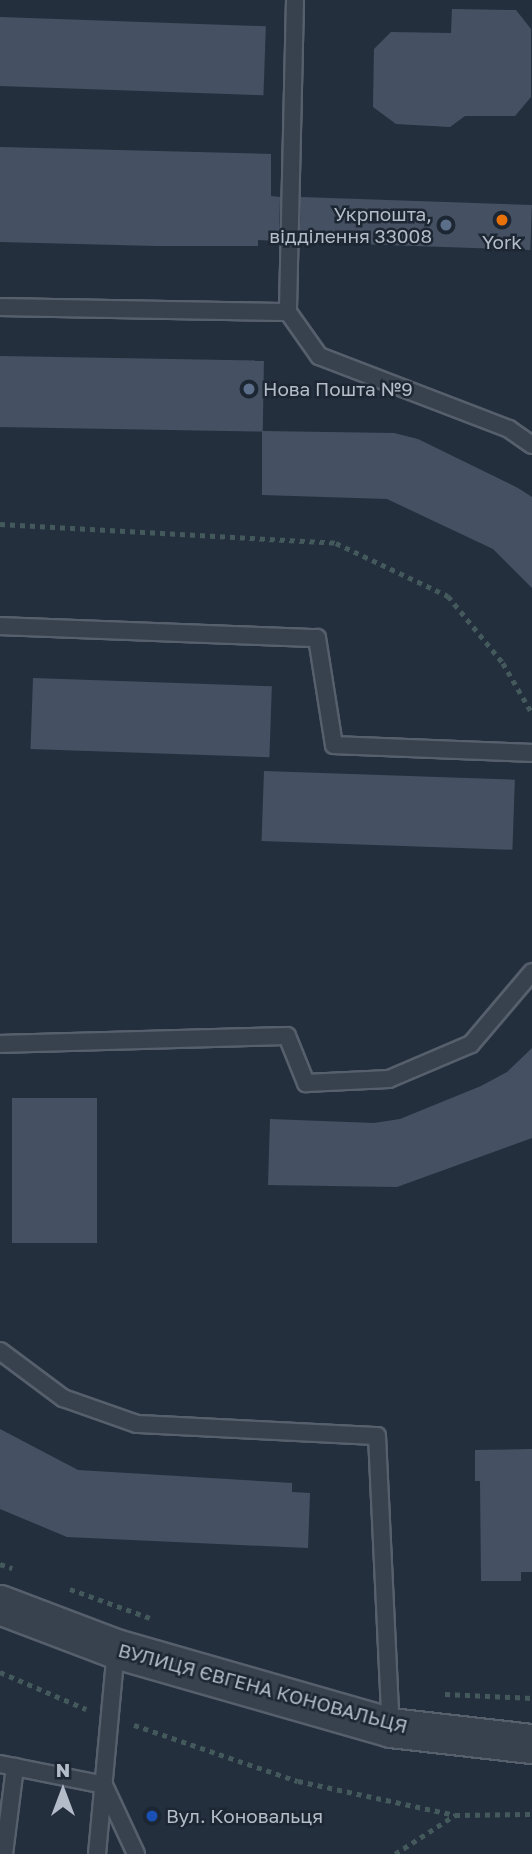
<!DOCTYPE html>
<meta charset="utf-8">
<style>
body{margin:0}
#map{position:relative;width:532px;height:1854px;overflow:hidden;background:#242f3e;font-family:"Golos Text",sans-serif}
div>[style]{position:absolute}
.building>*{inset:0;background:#455162;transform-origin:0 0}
.path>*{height:4.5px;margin-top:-2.25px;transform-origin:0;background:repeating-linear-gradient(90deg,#44595c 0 5px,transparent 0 10px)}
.roads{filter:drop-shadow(2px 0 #565f6c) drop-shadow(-2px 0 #565f6c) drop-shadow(0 2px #565f6c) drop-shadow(0 -2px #565f6c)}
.service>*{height:16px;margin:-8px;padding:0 8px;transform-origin:8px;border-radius:8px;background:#38414e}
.tertiary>*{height:38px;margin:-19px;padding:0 19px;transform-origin:19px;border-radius:19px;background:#38414e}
.dots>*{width:19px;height:19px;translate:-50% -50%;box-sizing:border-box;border:4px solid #1d2633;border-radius:50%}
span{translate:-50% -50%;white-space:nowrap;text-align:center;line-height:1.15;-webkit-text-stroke:5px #1d2633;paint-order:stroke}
.poi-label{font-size:19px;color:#b4bcc9}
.right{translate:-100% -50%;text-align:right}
.left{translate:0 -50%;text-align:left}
.street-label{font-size:19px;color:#b4bcc9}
.north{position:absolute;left:28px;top:1756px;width:70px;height:70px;-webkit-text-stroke:5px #1d2633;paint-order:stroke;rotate:0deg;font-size:19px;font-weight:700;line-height:28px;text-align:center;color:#b4bcc9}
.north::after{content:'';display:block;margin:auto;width:24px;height:32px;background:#b4bcc9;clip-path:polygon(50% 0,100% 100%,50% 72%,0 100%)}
</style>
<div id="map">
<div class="building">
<div style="clip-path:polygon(452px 9px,516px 10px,531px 29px,531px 97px,515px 116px,465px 116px,450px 127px,396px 124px,373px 107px,374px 49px,391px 32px,451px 33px)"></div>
<div style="left:0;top:17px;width:266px;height:69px;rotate:2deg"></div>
<div style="clip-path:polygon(0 147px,271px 154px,271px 196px,280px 197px,279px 241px,258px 240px,258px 246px,157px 246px,0 242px)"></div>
<div style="left:301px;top:197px;width:231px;height:45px;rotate:2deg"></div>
<div style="left:0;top:356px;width:264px;height:71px;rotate:1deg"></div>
<div style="clip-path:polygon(262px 431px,394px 433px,418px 439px,518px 488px,532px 497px,532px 588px,493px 549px,387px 499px,262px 495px)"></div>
<div style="left:33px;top:678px;width:239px;height:71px;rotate:2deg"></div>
<div style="left:264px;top:771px;width:251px;height:70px;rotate:2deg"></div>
<div style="clip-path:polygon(532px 1048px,532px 1138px,397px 1187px,268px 1185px,270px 1119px,374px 1123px,400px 1119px,481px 1086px,507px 1072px)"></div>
<div style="left:12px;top:1098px;width:85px;height:145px"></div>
<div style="clip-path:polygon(0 1429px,78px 1470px,292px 1483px,292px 1492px,310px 1493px,308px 1548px,67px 1537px,0 1509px)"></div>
<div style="clip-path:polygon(532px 1449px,532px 1572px,521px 1572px,521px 1581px,481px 1581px,480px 1481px,475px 1481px,475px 1450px)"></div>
</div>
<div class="path">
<div style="left:0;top:524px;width:337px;rotate:3.2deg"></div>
<div style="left:336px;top:543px;width:124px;rotate:25.3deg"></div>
<div style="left:448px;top:596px;width:87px;rotate:50.6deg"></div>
<div style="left:503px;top:663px;width:58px;rotate:59.9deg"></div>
<div style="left:0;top:1564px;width:13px;rotate:18deg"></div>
<div style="left:70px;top:1589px;width:85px;rotate:19.9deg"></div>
<div style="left:0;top:1672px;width:94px;rotate:23.3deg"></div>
<div style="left:445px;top:1694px;width:87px;rotate:2.6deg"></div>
<div style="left:134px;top:1725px;width:173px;rotate:18.9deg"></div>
<div style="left:298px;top:1781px;width:161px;rotate:12.2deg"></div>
<div style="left:455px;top:1815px;width:77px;rotate:-0.7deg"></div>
<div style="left:395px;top:1854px;width:72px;rotate:-33deg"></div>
</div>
<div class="roads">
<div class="service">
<div style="left:295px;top:0;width:312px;rotate:91.3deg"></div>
<div style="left:288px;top:312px;width:54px;rotate:54.8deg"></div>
<div style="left:319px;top:356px;width:204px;rotate:21deg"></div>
<div style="left:509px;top:429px;width:28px;rotate:35deg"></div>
<div style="left:0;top:307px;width:288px;rotate:1deg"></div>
<div style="left:0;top:626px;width:317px;rotate:2.2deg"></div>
<div style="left:317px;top:638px;width:108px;rotate:81deg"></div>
<div style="left:334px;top:745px;width:198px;rotate:2.3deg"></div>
<div style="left:0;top:1044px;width:287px;rotate:-1.6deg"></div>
<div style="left:287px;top:1036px;width:51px;rotate:68deg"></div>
<div style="left:306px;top:1083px;width:83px;rotate:-2.8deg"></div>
<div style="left:389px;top:1079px;width:89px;rotate:-23.1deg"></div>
<div style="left:471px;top:1044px;width:94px;rotate:-49.7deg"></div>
<div style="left:0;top:1351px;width:79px;rotate:36.7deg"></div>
<div style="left:63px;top:1398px;width:78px;rotate:19.4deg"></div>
<div style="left:137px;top:1424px;width:240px;rotate:2.9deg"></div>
<div style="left:377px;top:1436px;width:292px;rotate:87.3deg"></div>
<div style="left:0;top:1764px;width:106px;rotate:11.4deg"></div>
<div style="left:104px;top:1785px;width:76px;rotate:65.1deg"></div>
<div style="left:4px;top:1854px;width:88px;rotate:-82.8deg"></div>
<div style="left:97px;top:1854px;width:206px;rotate:-84.7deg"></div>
</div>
<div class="tertiary">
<div style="left:0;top:1605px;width:124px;rotate:20.8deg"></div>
<div style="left:116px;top:1649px;width:286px;rotate:16deg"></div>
<div style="left:391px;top:1728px;width:142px;rotate:6.5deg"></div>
</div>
</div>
<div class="dots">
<div style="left:502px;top:220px;background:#e8710a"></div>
<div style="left:446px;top:225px;background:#5c6f8a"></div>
<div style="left:249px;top:389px;background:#5c6f8a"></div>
<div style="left:152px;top:1816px;background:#1a4fb4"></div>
</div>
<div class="poi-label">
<span class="right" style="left:432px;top:225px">Укрпошта,<br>відділення 33008</span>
<span style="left:502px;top:242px">York</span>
<span class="left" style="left:263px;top:389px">Нова Пошта №9</span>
<span class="left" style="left:166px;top:1816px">Вул. Коновальця</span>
</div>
<div class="street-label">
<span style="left:263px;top:1688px;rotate:15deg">ВУЛИЦЯ ЄВГЕНА КОНОВАЛЬЦЯ</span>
</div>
<div class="north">N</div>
</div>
